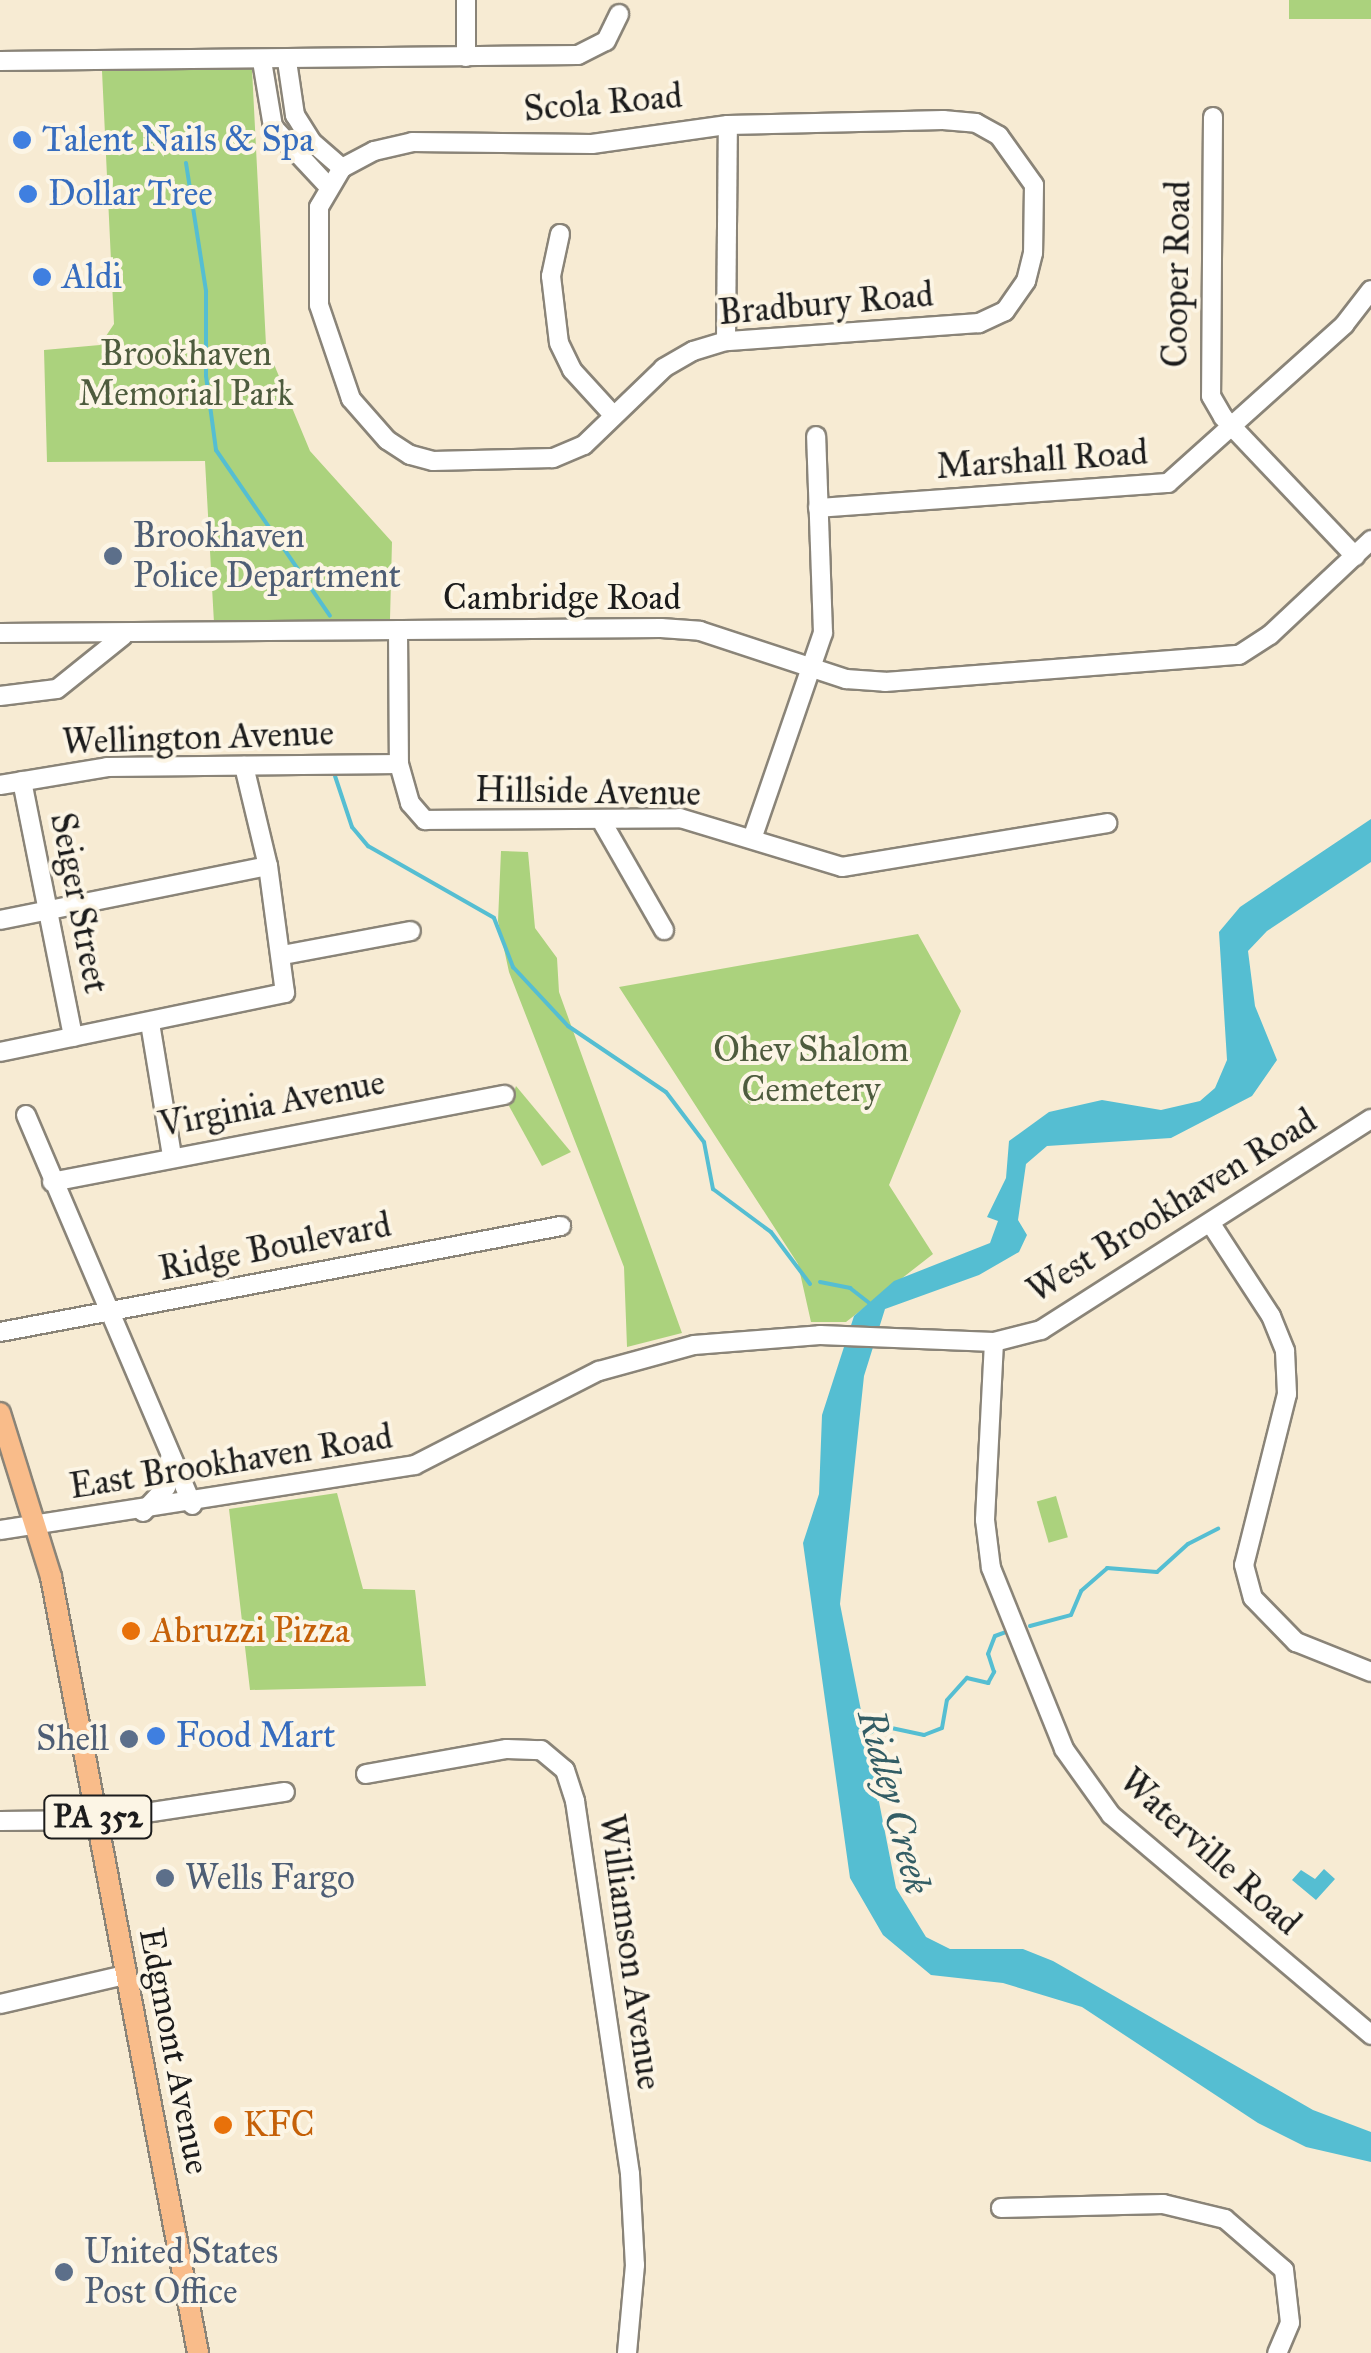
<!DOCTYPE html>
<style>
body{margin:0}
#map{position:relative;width:1371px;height:2353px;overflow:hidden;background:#f7ebd3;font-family:"IM FELL Great Primer",serif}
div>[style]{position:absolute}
.green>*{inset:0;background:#abd27d;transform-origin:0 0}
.water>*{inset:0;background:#55bed2}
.stream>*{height:4px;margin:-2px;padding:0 2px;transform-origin:2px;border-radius:2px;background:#55bed2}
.roads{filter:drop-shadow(2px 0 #8a8478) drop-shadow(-2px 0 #8a8478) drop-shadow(0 2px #8a8478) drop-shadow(0 -2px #8a8478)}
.minor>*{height:18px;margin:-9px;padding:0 9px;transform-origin:9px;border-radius:9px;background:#fff}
.major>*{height:20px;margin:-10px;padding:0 10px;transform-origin:10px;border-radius:10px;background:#f9bc8a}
.dots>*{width:28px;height:28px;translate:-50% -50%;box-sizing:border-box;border:5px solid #fcf5e5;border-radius:50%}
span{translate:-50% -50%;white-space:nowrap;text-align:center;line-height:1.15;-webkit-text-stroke:8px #fcf5e5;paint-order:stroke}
.shield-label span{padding:2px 8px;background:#fcf5e5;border:2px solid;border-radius:8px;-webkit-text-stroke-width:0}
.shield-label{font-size:32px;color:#1c1c1c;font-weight:700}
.street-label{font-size:35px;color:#1c1c1c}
.shop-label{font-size:35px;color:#366cbe}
.left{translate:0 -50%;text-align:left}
.park-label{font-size:35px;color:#4e5c3e}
.service-label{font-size:35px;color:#4e5e75}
.right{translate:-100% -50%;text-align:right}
.food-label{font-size:35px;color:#c56008}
.water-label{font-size:38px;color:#335d65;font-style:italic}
</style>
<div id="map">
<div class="green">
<div style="left:1289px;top:0;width:82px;height:19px"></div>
<div style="clip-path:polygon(252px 69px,266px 345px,310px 451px,392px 542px,390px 619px,214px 623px,205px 461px,47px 462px,44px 350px,100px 345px,114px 324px,102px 71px)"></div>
<div style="clip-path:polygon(501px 851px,528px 852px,535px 928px,557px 958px,559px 992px,682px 1333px,627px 1347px,624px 1267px,509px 972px,498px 921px)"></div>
<div style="clip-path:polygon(918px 934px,961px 1011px,889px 1185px,933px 1254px,846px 1322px,811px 1322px,798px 1264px,619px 987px)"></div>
<div style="clip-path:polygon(516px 1086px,571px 1152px,542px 1166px,509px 1106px)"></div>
<div style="clip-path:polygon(337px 1493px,363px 1589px,415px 1590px,426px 1686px,250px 1690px,229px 1509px)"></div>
<div style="left:1056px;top:1496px;width:43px;height:20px;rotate:74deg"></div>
</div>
<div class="water">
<div style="clip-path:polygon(1371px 819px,1371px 862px,1267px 931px,1248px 951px,1255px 1006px,1277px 1060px,1252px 1096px,1171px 1138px,1047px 1146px,1026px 1164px,1018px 1220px,1027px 1235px,1019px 1252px,979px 1275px,885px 1309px,864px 1376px,840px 1604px,896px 1888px,926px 1937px,950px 1949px,1023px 1949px,1053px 1961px,1313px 2110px,1371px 2132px,1371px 2162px,1306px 2147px,1258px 2123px,1082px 2007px,1003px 1983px,931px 1975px,883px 1935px,850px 1878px,803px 1543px,819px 1494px,822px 1415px,854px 1316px,894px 1281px,990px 1243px,998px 1221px,987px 1217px,1006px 1178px,1009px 1141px,1049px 1112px,1102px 1100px,1161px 1110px,1200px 1101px,1215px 1088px,1227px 1060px,1219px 932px,1240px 907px)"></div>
<div style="clip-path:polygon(1324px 1869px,1335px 1879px,1316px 1900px,1292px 1880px,1301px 1870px,1315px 1879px)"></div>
</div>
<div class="stream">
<div style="left:186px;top:163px;width:130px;rotate:81.1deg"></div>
<div style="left:206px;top:291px;width:85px;rotate:90deg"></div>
<div style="left:206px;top:376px;width:75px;rotate:82.3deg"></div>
<div style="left:216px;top:450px;width:201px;rotate:55.5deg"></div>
<div style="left:335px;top:776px;width:54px;rotate:71.6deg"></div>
<div style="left:352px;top:827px;width:25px;rotate:50deg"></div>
<div style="left:368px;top:846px;width:145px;rotate:29.7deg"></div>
<div style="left:494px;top:918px;width:53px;rotate:68.8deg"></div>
<div style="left:513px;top:967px;width:81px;rotate:47deg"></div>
<div style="left:568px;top:1026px;width:118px;rotate:34deg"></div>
<div style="left:666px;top:1092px;width:63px;rotate:52.8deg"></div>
<div style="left:704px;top:1142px;width:48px;rotate:79.2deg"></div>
<div style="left:713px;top:1189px;width:72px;rotate:36.6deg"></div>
<div style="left:771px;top:1232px;width:65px;rotate:53.1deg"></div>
<div style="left:820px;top:1282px;width:31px;rotate:11deg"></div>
<div style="left:850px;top:1288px;width:24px;rotate:38deg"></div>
<div style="left:1030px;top:1626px;width:42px;rotate:-15deg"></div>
<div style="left:1071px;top:1615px;width:26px;rotate:-67deg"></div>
<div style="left:1081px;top:1591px;width:35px;rotate:-41deg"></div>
<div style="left:1107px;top:1568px;width:50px;rotate:4.6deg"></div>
<div style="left:1157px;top:1572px;width:42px;rotate:-42.1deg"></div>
<div style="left:1188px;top:1544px;width:34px;rotate:-27deg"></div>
<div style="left:864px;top:1736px;width:21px;rotate:-29deg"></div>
<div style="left:882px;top:1726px;width:43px;rotate:12.1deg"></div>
<div style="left:924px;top:1735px;width:19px;rotate:-21deg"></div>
<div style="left:942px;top:1728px;width:28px;rotate:-80deg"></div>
<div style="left:947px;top:1700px;width:30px;rotate:-48deg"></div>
<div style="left:967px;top:1678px;width:22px;rotate:13deg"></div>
<div style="left:988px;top:1683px;width:13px;rotate:-61deg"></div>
<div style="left:994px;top:1672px;width:19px;rotate:-108deg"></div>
<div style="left:988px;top:1654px;width:19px;rotate:-69deg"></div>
<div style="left:995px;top:1636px;width:12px;rotate:-20deg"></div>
</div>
<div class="roads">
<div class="minor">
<div style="left:466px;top:57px;width:57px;rotate:-90deg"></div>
<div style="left:0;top:61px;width:578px;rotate:-0.59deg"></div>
<div style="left:578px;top:55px;width:31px;rotate:-27deg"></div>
<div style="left:606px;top:41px;width:30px;rotate:-64deg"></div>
<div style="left:262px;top:61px;width:67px;rotate:80.5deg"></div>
<div style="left:273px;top:127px;width:79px;rotate:47deg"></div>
<div style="left:287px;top:61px;width:55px;rotate:81.6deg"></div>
<div style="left:295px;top:115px;width:32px;rotate:58deg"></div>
<div style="left:312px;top:142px;width:40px;rotate:41deg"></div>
<div style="left:1213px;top:117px;width:279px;rotate:90.4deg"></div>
<div style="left:1211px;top:396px;width:24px;rotate:60deg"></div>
<div style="left:1223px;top:417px;width:192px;rotate:46.5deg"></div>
<div style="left:943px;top:120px;width:33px;rotate:5deg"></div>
<div style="left:976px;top:123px;width:26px;rotate:29deg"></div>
<div style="left:999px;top:136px;width:60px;rotate:54.5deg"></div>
<div style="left:1034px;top:185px;width:68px;rotate:90.8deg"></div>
<div style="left:1033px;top:253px;width:29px;rotate:104deg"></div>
<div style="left:1026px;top:281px;width:37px;rotate:125deg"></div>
<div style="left:1005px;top:311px;width:29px;rotate:155deg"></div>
<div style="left:979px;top:323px;width:254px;rotate:175.9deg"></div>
<div style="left:726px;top:341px;width:34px;rotate:163deg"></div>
<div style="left:693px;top:351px;width:34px;rotate:150deg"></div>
<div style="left:664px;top:368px;width:111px;rotate:136.1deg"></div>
<div style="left:584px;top:445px;width:34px;rotate:157deg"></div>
<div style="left:553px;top:458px;width:120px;rotate:178.6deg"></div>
<div style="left:433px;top:461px;width:24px;rotate:-165deg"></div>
<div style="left:410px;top:455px;width:27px;rotate:-147deg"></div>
<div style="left:387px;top:440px;width:55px;rotate:-131.3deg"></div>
<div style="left:351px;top:399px;width:99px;rotate:-108.8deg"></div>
<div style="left:319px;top:305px;width:98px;rotate:-90deg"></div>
<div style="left:319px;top:207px;width:45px;rotate:-59.5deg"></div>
<div style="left:342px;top:168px;width:36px;rotate:-28deg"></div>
<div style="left:374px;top:151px;width:39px;rotate:-13deg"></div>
<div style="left:412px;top:142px;width:180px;rotate:0.6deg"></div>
<div style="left:592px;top:144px;width:137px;rotate:-8deg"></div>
<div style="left:728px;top:125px;width:215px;rotate:-1.3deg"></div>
<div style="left:560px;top:234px;width:43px;rotate:102.1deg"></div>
<div style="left:551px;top:276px;width:67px;rotate:83.2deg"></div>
<div style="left:559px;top:343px;width:30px;rotate:64deg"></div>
<div style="left:572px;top:370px;width:62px;rotate:47.6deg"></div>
<div style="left:726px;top:341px;width:216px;rotate:-89.5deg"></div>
<div style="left:818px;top:508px;width:351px;rotate:-4.1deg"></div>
<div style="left:1168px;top:483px;width:237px;rotate:-41.9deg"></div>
<div style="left:1344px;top:325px;width:44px;rotate:-52.4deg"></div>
<div style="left:398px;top:630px;width:134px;rotate:89.6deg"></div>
<div style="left:399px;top:764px;width:41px;rotate:74.2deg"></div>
<div style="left:410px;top:803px;width:23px;rotate:49deg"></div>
<div style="left:425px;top:820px;width:255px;rotate:-0.4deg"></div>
<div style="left:680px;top:818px;width:169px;rotate:16.8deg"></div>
<div style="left:842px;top:867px;width:269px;rotate:-9.4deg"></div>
<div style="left:0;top:633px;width:661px;rotate:-0.43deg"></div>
<div style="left:661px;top:628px;width:39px;rotate:4deg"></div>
<div style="left:700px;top:631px;width:154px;rotate:18.2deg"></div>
<div style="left:846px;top:679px;width:39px;rotate:4deg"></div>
<div style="left:885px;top:682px;width:355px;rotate:-4.4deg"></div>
<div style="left:1239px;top:655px;width:37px;rotate:-33deg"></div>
<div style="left:1270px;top:635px;width:139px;rotate:-43.2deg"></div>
<div style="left:0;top:696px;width:57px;rotate:-7deg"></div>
<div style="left:57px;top:689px;width:85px;rotate:-38.8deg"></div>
<div style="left:22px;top:781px;width:261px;rotate:78.7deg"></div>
<div style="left:0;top:785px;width:109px;rotate:-9.5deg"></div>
<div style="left:107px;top:767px;width:292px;rotate:-0.6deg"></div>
<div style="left:601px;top:820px;width:127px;rotate:60.2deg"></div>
<div style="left:753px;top:836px;width:215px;rotate:-71deg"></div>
<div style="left:823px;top:633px;width:197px;rotate:-92deg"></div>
<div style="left:0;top:920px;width:273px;rotate:-11.4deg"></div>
<div style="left:283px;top:955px;width:130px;rotate:-10.6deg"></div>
<div style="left:150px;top:1023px;width:135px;rotate:80.6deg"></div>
<div style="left:0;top:1052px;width:291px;rotate:-11.7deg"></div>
<div style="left:285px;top:993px;width:128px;rotate:-97.6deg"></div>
<div style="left:268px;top:866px;width:103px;rotate:-103.5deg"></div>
<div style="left:26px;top:1115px;width:424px;rotate:66.9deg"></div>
<div style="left:52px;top:1182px;width:461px;rotate:-10.9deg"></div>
<div style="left:1211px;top:1224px;width:110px;rotate:56.9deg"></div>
<div style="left:1271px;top:1316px;width:38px;rotate:68deg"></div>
<div style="left:1285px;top:1351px;width:43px;rotate:87.3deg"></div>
<div style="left:1287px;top:1394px;width:176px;rotate:104.1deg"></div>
<div style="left:1244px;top:1565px;width:34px;rotate:75deg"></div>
<div style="left:1253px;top:1598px;width:62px;rotate:45.7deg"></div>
<div style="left:1296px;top:1642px;width:81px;rotate:21.8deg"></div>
<div style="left:0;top:1332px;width:571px;rotate:-10.7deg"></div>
<div style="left:994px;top:1342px;width:178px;rotate:92.9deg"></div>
<div style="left:985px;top:1520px;width:48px;rotate:82.9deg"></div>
<div style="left:991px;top:1568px;width:195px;rotate:68deg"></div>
<div style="left:1064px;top:1749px;width:81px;rotate:54.5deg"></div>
<div style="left:1111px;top:1815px;width:341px;rotate:40.2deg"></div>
<div style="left:143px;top:1512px;width:34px;rotate:-47deg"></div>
<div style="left:166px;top:1487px;width:29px;rotate:-82deg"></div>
<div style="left:0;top:1530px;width:420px;rotate:-8.9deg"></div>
<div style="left:415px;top:1465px;width:207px;rotate:-27.1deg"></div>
<div style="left:599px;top:1371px;width:98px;rotate:-15.3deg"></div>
<div style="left:694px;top:1345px;width:126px;rotate:-4.5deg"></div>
<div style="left:820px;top:1335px;width:174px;rotate:2.3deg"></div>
<div style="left:994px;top:1342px;width:49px;rotate:-14.3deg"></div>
<div style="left:1041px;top:1330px;width:392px;rotate:-32.6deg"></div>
<div style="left:366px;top:1774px;width:143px;rotate:-10.1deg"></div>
<div style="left:507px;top:1749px;width:34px;rotate:2deg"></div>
<div style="left:541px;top:1750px;width:31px;rotate:40deg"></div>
<div style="left:565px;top:1770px;width:33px;rotate:72deg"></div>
<div style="left:575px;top:1801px;width:377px;rotate:81.6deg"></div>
<div style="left:630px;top:2174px;width:91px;rotate:86.9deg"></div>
<div style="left:635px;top:2265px;width:88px;rotate:95.2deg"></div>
<div style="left:0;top:1821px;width:99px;rotate:-0.6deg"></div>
<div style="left:99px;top:1820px;width:188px;rotate:-8.6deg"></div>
<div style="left:0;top:2004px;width:128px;rotate:-13.1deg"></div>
<div style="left:1001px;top:2208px;width:162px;rotate:-1.4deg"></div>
<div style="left:1163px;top:2204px;width:64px;rotate:13.6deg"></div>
<div style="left:1225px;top:2219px;width:78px;rotate:40.8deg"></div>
<div style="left:1284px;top:2270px;width:53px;rotate:83.5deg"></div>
<div style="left:1290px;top:2323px;width:33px;rotate:113deg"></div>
</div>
<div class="major">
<div style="left:0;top:1413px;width:172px;rotate:72.7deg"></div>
<div style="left:51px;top:1577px;width:790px;rotate:79.27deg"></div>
</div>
</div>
<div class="dots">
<div style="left:22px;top:140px;background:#3f7fe0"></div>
<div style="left:28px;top:194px;background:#3f7fe0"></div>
<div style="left:42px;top:277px;background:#3f7fe0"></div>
<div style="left:113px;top:556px;background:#5c6f8a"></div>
<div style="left:131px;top:1631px;background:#e8710a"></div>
<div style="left:156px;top:1736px;background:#3f7fe0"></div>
<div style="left:129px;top:1739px;background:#5c6f8a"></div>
<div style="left:165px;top:1878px;background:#5c6f8a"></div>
<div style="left:223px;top:2125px;background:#e8710a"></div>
<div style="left:64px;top:2272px;background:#5c6f8a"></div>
</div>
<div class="shield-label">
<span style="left:98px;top:1817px">PA 352</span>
</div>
<div class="street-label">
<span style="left:603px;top:103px;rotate:-5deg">Scola Road</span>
<span style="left:1177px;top:274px;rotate:-89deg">Cooper Road</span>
<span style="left:826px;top:304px;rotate:-5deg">Bradbury Road</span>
<span style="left:1042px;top:460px;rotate:-4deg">Marshall Road</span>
<span style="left:562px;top:598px">Cambridge Road</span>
<span style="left:198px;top:738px;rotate:-2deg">Wellington Avenue</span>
<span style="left:588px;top:792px;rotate:1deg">Hillside Avenue</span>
<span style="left:79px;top:903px;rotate:79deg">Seiger Street</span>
<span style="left:272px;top:1104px;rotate:-11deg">Virginia Avenue</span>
<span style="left:1172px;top:1206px;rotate:-32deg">West Brookhaven Road</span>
<span style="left:275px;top:1247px;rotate:-11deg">Ridge Boulevard</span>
<span style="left:231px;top:1462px;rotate:-9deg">East Brookhaven Road</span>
<span style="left:1210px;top:1852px;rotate:42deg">Waterville Road</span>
<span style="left:630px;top:1952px;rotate:82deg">Williamson Avenue</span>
<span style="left:174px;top:2051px;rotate:79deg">Edgmont Avenue</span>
</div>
<div class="shop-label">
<span class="left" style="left:42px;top:140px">Talent Nails &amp; Spa</span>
<span class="left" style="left:48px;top:194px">Dollar Tree</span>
<span class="left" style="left:62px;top:277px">Aldi</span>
<span class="left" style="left:176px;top:1736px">Food Mart</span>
</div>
<div class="park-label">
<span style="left:186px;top:374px">Brookhaven<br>Memorial Park</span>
<span style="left:811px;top:1070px">Ohev Shalom<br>Cemetery</span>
</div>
<div class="service-label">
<span class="left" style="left:133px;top:556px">Brookhaven<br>Police Department</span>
<span class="right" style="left:109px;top:1739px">Shell</span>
<span class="left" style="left:185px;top:1878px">Wells Fargo</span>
<span class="left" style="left:84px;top:2272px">United States<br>Post Office</span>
</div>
<div class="food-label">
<span class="left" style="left:151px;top:1631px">Abruzzi Pizza</span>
<span class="left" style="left:243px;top:2125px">KFC</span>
</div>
<div class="water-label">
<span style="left:894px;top:1802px;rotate:75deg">Ridley Creek</span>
</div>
</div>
